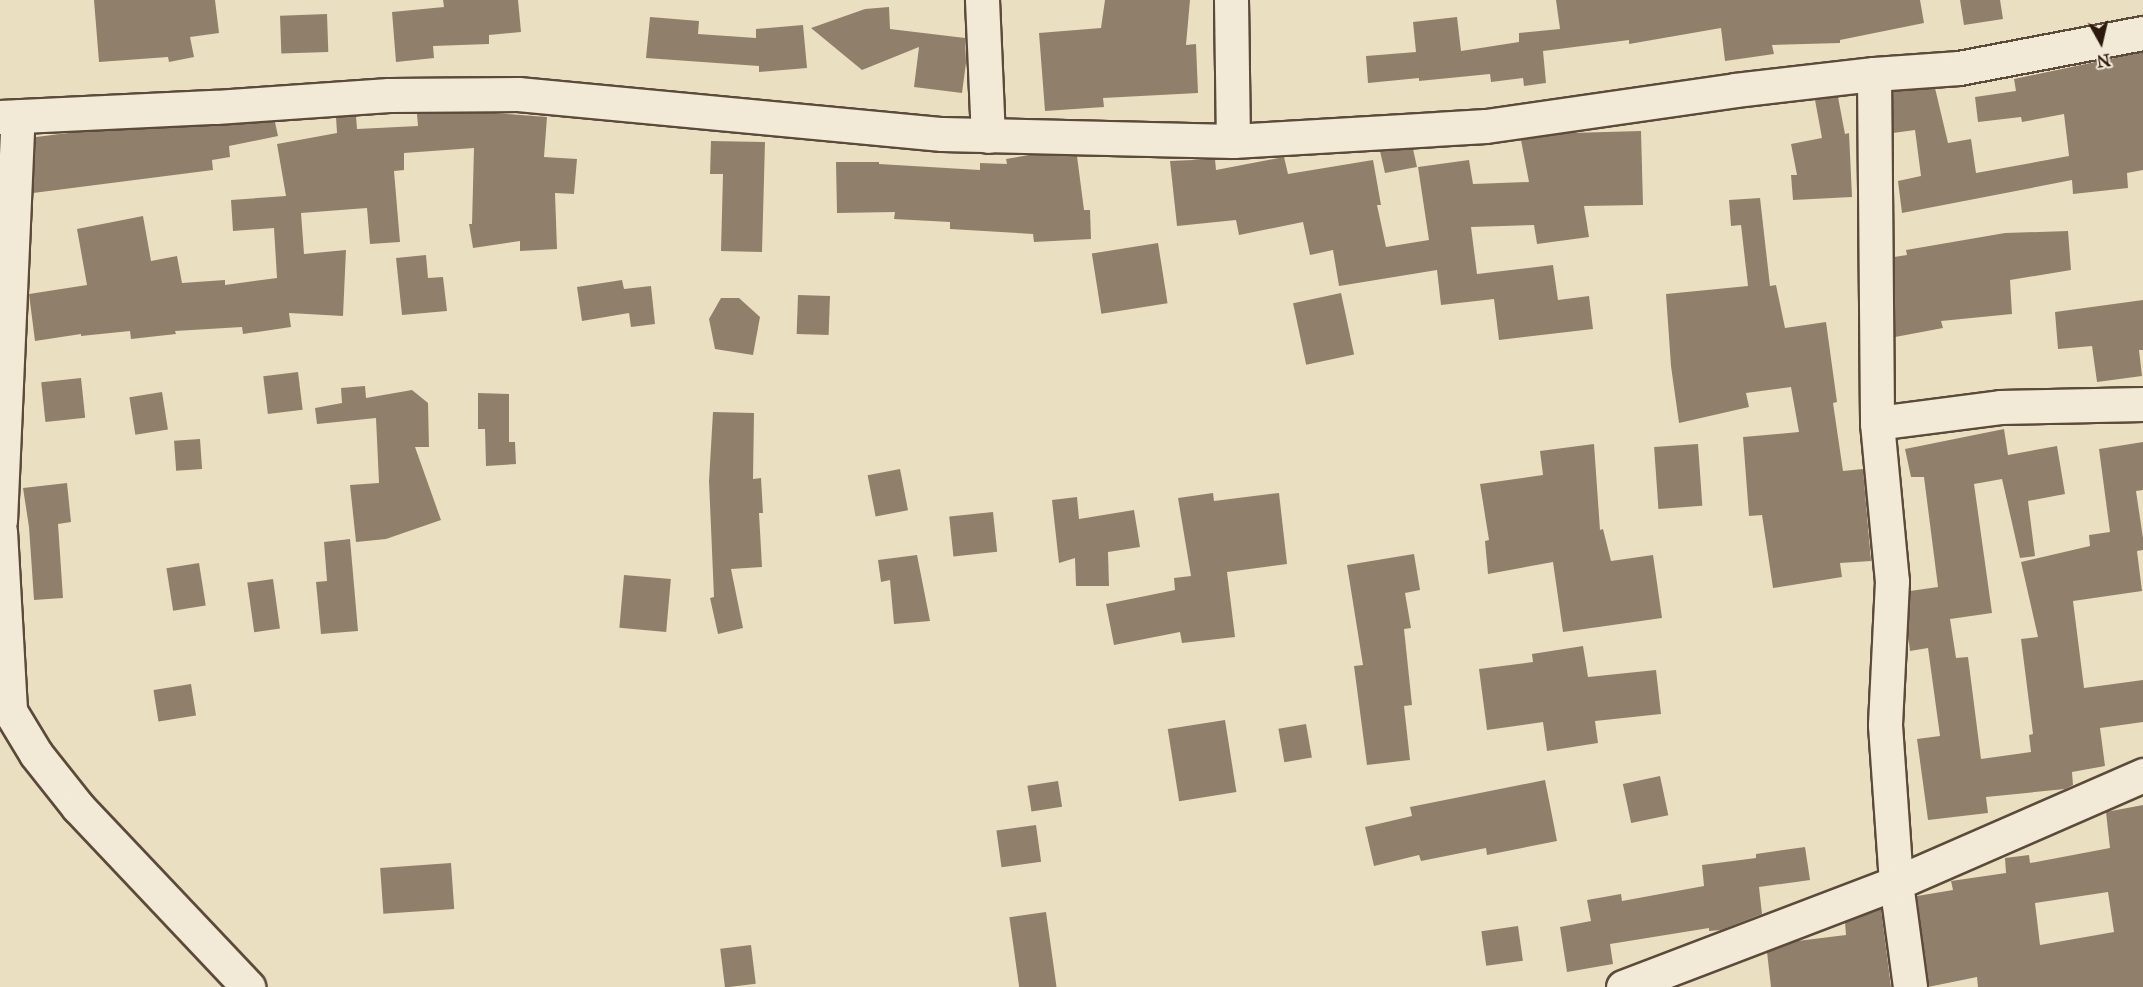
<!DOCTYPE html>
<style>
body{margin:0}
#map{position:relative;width:2143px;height:987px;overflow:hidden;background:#ebdfc1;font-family:"IM FELL Great Primer",serif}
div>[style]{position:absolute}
.building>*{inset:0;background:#90806b;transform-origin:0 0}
.roads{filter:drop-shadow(2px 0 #5c4a3a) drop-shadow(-2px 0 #5c4a3a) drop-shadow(0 2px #5c4a3a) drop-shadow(0 -2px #5c4a3a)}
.minor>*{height:33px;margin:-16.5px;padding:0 16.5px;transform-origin:16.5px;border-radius:16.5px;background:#f2ead7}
span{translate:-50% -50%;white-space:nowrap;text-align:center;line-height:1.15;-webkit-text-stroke:4.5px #f2ead7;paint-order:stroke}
.north{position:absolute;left:2071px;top:12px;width:60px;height:60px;-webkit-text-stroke:4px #f2ead7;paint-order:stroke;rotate:172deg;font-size:16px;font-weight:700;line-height:24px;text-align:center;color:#2d190d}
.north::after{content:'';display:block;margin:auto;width:21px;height:27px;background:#2d190d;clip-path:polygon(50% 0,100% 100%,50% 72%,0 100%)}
</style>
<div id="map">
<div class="building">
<div style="clip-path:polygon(94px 0,215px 0,219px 33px,190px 37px,194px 57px,169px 62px,168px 57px,99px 62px)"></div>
<div style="clip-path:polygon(443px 0,518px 0,521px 32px,489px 35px,489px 44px,433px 46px,434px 58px,396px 62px,392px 12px,444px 7px)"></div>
<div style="clip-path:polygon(1105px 0,1190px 0,1186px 45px,1196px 44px,1198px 93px,1103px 98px,1104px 107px,1045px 111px,1039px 33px,1101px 28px)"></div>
<div style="clip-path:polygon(1556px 0,1920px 0,1924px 23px,1840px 40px,1840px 43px,1772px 45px,1774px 54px,1725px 61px,1721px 28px,1629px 44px,1629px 40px,1543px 51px,1546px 83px,1524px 86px,1523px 78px,1491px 82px,1490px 74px,1419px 81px,1419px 78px,1368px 83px,1366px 56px,1416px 52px,1413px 22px,1457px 17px,1461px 51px,1519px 42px,1519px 33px,1560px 29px)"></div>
<div style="clip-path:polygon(1960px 0,2000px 0,2003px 19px,1964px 25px)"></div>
<div style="clip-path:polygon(889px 7px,890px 29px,965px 38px,966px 63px,962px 93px,914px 87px,919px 47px,862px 70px,811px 28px,865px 9px)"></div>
<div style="left:327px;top:14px;width:38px;height:47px;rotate:88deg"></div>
<div style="clip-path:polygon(650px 17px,699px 21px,698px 34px,756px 38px,756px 29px,803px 25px,807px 68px,759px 72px,759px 66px,646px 58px)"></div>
<div style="clip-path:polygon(2143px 52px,2143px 170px,2127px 173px,2128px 188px,2073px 194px,2072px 180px,1902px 213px,1898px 181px,1921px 176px,1915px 130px,1893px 133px,1893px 91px,1935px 88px,1948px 143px,1971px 139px,1976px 173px,2069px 156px,2064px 114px,2022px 122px,2021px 117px,1978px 122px,1975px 97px,2016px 91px,2014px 79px)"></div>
<div style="clip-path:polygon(1838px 97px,1845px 134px,1849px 133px,1852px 197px,1793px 200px,1791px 175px,1797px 175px,1791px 144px,1822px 138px,1815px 100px)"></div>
<div style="clip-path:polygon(495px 113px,547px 117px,544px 157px,577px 159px,574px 194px,555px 193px,557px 249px,520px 251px,520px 241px,473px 248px,469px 224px,472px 224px,474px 148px,404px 153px,404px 170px,394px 171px,400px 242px,370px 244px,367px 208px,301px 213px,304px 254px,346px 250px,343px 316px,289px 313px,291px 327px,243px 334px,242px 327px,175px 331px,176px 334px,131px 339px,130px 331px,81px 336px,81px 334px,35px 341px,29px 294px,87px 285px,77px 229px,143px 216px,151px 261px,177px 256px,182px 283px,225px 280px,225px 285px,277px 278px,274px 228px,233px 231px,231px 200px,286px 196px,277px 144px,337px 133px,336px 117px,356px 116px,357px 129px,418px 126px,417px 114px)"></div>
<div style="clip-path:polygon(275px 122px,278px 136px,229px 146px,230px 157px,212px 160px,213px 170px,33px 193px,36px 137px,76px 132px)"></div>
<div style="clip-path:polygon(1641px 131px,1643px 205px,1584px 206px,1589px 237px,1537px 244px,1534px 225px,1471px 227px,1477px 274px,1553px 265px,1558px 300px,1589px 296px,1593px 329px,1499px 340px,1494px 299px,1441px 305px,1437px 270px,1339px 286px,1333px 250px,1310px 255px,1303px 222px,1239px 235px,1236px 220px,1177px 226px,1170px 161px,1215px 159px,1216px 170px,1284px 157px,1288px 174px,1373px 160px,1381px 205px,1377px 205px,1386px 247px,1429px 240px,1418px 167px,1469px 160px,1473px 184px,1529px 182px,1521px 140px,1570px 133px)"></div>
<div style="clip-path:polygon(711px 141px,765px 142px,762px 252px,721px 251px,723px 174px,710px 174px)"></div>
<div style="clip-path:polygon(1413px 149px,1417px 167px,1385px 173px,1380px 151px)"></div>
<div style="clip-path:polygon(1029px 155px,1077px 156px,1084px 210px,1090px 210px,1091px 239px,1034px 242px,1033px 234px,950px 229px,950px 222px,894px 219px,895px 212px,837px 213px,836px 162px,879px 162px,879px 164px,980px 170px,980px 163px,1007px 164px,1006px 159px)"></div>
<div style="clip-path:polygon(1760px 198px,1770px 286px,1776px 285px,1785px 328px,1826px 322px,1837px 402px,1833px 403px,1843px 471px,1863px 469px,1871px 561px,1840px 563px,1842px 577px,1773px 588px,1762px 515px,1749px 516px,1743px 437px,1799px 432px,1791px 387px,1746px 393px,1749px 407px,1679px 423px,1671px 366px,1666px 294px,1748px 286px,1741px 225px,1731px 226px,1729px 200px)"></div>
<div style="clip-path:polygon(2068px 231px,2071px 270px,2010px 280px,2012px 314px,1941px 321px,1943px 328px,1895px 337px,1894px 257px,1907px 255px,1906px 250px,2005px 233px)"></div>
<div style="left:1158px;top:243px;width:61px;height:67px;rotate:81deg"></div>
<div style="clip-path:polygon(426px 255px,428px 278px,443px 277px,447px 311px,402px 315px,396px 258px)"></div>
<div style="clip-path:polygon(622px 280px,624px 289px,651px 286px,655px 324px,631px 327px,629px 313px,582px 321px,577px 287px)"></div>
<div style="left:1341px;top:293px;width:63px;height:49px;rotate:78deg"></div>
<div style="left:798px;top:295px;width:32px;height:39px;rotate:2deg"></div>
<div style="clip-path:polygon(721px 298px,739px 298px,760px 317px,753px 355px,715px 349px,709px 319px)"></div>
<div style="clip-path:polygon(2143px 300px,2143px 350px,2139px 350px,2142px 376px,2097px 382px,2092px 346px,2058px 349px,2055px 312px)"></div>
<div style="left:298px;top:372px;width:38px;height:35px;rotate:83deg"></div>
<div style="left:81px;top:378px;width:40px;height:40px;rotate:84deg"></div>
<div style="clip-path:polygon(365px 386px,366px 398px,412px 390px,428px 403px,429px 447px,415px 447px,441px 520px,386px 539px,356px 542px,350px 485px,379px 483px,376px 418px,317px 424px,315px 408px,342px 403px,341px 388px)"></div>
<div style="left:162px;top:392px;width:38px;height:33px;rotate:81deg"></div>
<div style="clip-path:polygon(478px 393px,509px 394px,509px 442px,515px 442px,516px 464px,486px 466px,485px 429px,478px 429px)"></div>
<div style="clip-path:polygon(713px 412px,754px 413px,753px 479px,761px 478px,763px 513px,759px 513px,762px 567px,731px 569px,743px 628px,718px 634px,710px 598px,714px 597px,709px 481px)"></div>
<div style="clip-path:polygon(2004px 429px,2008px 455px,2057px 446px,2065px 494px,2028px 501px,2035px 556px,2020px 558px,2002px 479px,1974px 484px,1992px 613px,1950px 619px,1956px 658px,1968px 657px,1981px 759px,2031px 752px,2029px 735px,2033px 734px,2021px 639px,2038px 637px,2021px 562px,2090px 546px,2089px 535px,2110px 532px,2099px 449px,2143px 442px,2143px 490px,2136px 491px,2143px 538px,2143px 550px,2137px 551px,2142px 591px,2073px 601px,2084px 688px,2143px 680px,2143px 722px,2100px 728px,2105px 766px,2072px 772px,2073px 785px,2065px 789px,1986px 797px,1988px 813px,1928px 820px,1917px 739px,1940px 736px,1928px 648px,1910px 651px,1908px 635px,1910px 591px,1938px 587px,1924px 477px,1911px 477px,1905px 449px)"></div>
<div style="left:200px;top:439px;width:30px;height:26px;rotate:86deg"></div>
<div style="clip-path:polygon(1594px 444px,1600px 530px,1603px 529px,1611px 561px,1653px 555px,1662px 618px,1563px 632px,1553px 562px,1488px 574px,1485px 541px,1489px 540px,1480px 484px,1543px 475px,1540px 451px)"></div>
<div style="left:1698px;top:444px;width:62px;height:44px;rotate:86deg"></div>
<div style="left:900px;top:469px;width:42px;height:33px;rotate:79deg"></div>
<div style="clip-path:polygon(67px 483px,71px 522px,58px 524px,63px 598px,34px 600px,29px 527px,23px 488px)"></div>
<div style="clip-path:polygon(1213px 493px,1214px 501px,1279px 493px,1287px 564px,1227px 572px,1235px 637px,1182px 643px,1180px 632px,1114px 645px,1106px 604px,1175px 590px,1174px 578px,1191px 576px,1178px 498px)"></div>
<div style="clip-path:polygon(1077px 497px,1079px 519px,1134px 510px,1140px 547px,1108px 552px,1109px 586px,1076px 586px,1075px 558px,1059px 563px,1052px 500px)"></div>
<div style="left:993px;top:512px;width:40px;height:44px;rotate:84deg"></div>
<div style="clip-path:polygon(350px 539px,358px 631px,321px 634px,316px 582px,327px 581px,324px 542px)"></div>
<div style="clip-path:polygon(1414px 554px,1420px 590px,1405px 593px,1411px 628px,1404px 629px,1412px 705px,1404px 706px,1410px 760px,1367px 765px,1354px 666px,1363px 665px,1347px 565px)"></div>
<div style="clip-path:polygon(917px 555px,930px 621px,894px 624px,890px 580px,881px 582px,878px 560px)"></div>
<div style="left:199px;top:563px;width:43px;height:33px;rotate:81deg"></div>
<div style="left:624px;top:575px;width:47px;height:53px;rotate:5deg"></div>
<div style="left:273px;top:579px;width:50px;height:26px;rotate:82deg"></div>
<div style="clip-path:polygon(1583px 646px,1588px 677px,1656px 670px,1661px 714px,1595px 721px,1598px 743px,1547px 751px,1543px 722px,1487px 730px,1479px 669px,1533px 662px,1532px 654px)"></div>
<div style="left:191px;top:684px;width:32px;height:38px;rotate:81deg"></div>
<div style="left:1225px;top:720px;width:73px;height:58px;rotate:81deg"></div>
<div style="left:1306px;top:724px;width:34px;height:28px;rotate:80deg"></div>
<div style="left:1660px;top:776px;width:40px;height:38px;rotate:78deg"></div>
<div style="clip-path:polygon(1545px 780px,1557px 841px,1487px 855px,1486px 848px,1421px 861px,1419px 855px,1374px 866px,1365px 827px,1412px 816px,1410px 807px)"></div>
<div style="left:1058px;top:781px;width:26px;height:31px;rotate:81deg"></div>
<div style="clip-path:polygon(evenodd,2143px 805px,2143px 987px,1978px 987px,1977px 977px,1928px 987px,1917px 896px,1953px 890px,1951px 881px,2006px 873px,2005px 858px,2029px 855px,2030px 863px,2110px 848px,2106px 812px,2143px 805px,2108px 892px,2114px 932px,2040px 945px,2035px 903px,2108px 892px)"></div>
<div style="left:1036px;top:825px;width:37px;height:40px;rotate:82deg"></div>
<div style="clip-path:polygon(1805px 847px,1810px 880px,1759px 887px,1762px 914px,1721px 930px,1709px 931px,1709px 928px,1610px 944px,1613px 964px,1567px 972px,1560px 927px,1591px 921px,1587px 900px,1621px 894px,1622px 901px,1704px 886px,1702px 865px,1756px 858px,1756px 854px)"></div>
<div style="left:451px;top:863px;width:46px;height:71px;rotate:86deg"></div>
<div style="clip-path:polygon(1881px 909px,1891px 987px,1771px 987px,1767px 952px,1797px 941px,1846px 935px,1845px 922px)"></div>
<div style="left:1046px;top:912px;width:76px;height:37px;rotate:82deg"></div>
<div style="left:1518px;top:926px;width:35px;height:37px;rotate:82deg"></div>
<div style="left:751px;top:945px;width:39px;height:31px;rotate:83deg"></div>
</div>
<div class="roads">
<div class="minor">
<div style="left:982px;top:0;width:136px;rotate:87.5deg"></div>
<div style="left:1231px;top:0;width:141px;rotate:89.2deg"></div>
<div style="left:1874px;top:74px;width:349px;rotate:89.5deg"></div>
<div style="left:1877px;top:423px;width:159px;rotate:84.6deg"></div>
<div style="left:1892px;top:581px;width:144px;rotate:92.8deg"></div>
<div style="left:1885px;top:725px;width:158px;rotate:86deg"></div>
<div style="left:1896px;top:883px;width:105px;rotate:82.3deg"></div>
<div style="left:0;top:117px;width:216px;rotate:-2.7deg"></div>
<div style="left:216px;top:107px;width:173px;rotate:-4deg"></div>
<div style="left:389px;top:95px;width:129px;rotate:-0.4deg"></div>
<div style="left:518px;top:94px;width:426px;rotate:5.4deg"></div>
<div style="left:942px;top:134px;width:291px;rotate:1.4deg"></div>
<div style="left:1233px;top:141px;width:253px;rotate:-3.4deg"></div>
<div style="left:1486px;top:126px;width:252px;rotate:-8.2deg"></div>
<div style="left:1735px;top:90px;width:140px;rotate:-6.6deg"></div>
<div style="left:1874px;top:74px;width:85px;rotate:-4deg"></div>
<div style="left:1959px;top:68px;width:187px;rotate:-10.8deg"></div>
<div style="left:1877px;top:423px;width:124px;rotate:-7.4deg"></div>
<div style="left:2000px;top:407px;width:143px;rotate:-1.2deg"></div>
<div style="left:0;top:521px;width:405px;rotate:-87.5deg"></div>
<div style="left:0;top:531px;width:180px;rotate:86.8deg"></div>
<div style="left:10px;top:711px;width:50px;rotate:58.8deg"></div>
<div style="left:36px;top:754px;width:68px;rotate:51.6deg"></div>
<div style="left:78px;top:807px;width:248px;rotate:46.6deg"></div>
<div style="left:1623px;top:987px;width:292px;rotate:-20.9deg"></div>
<div style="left:1896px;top:883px;width:270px;rotate:-23.6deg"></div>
</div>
</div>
<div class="north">N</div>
</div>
